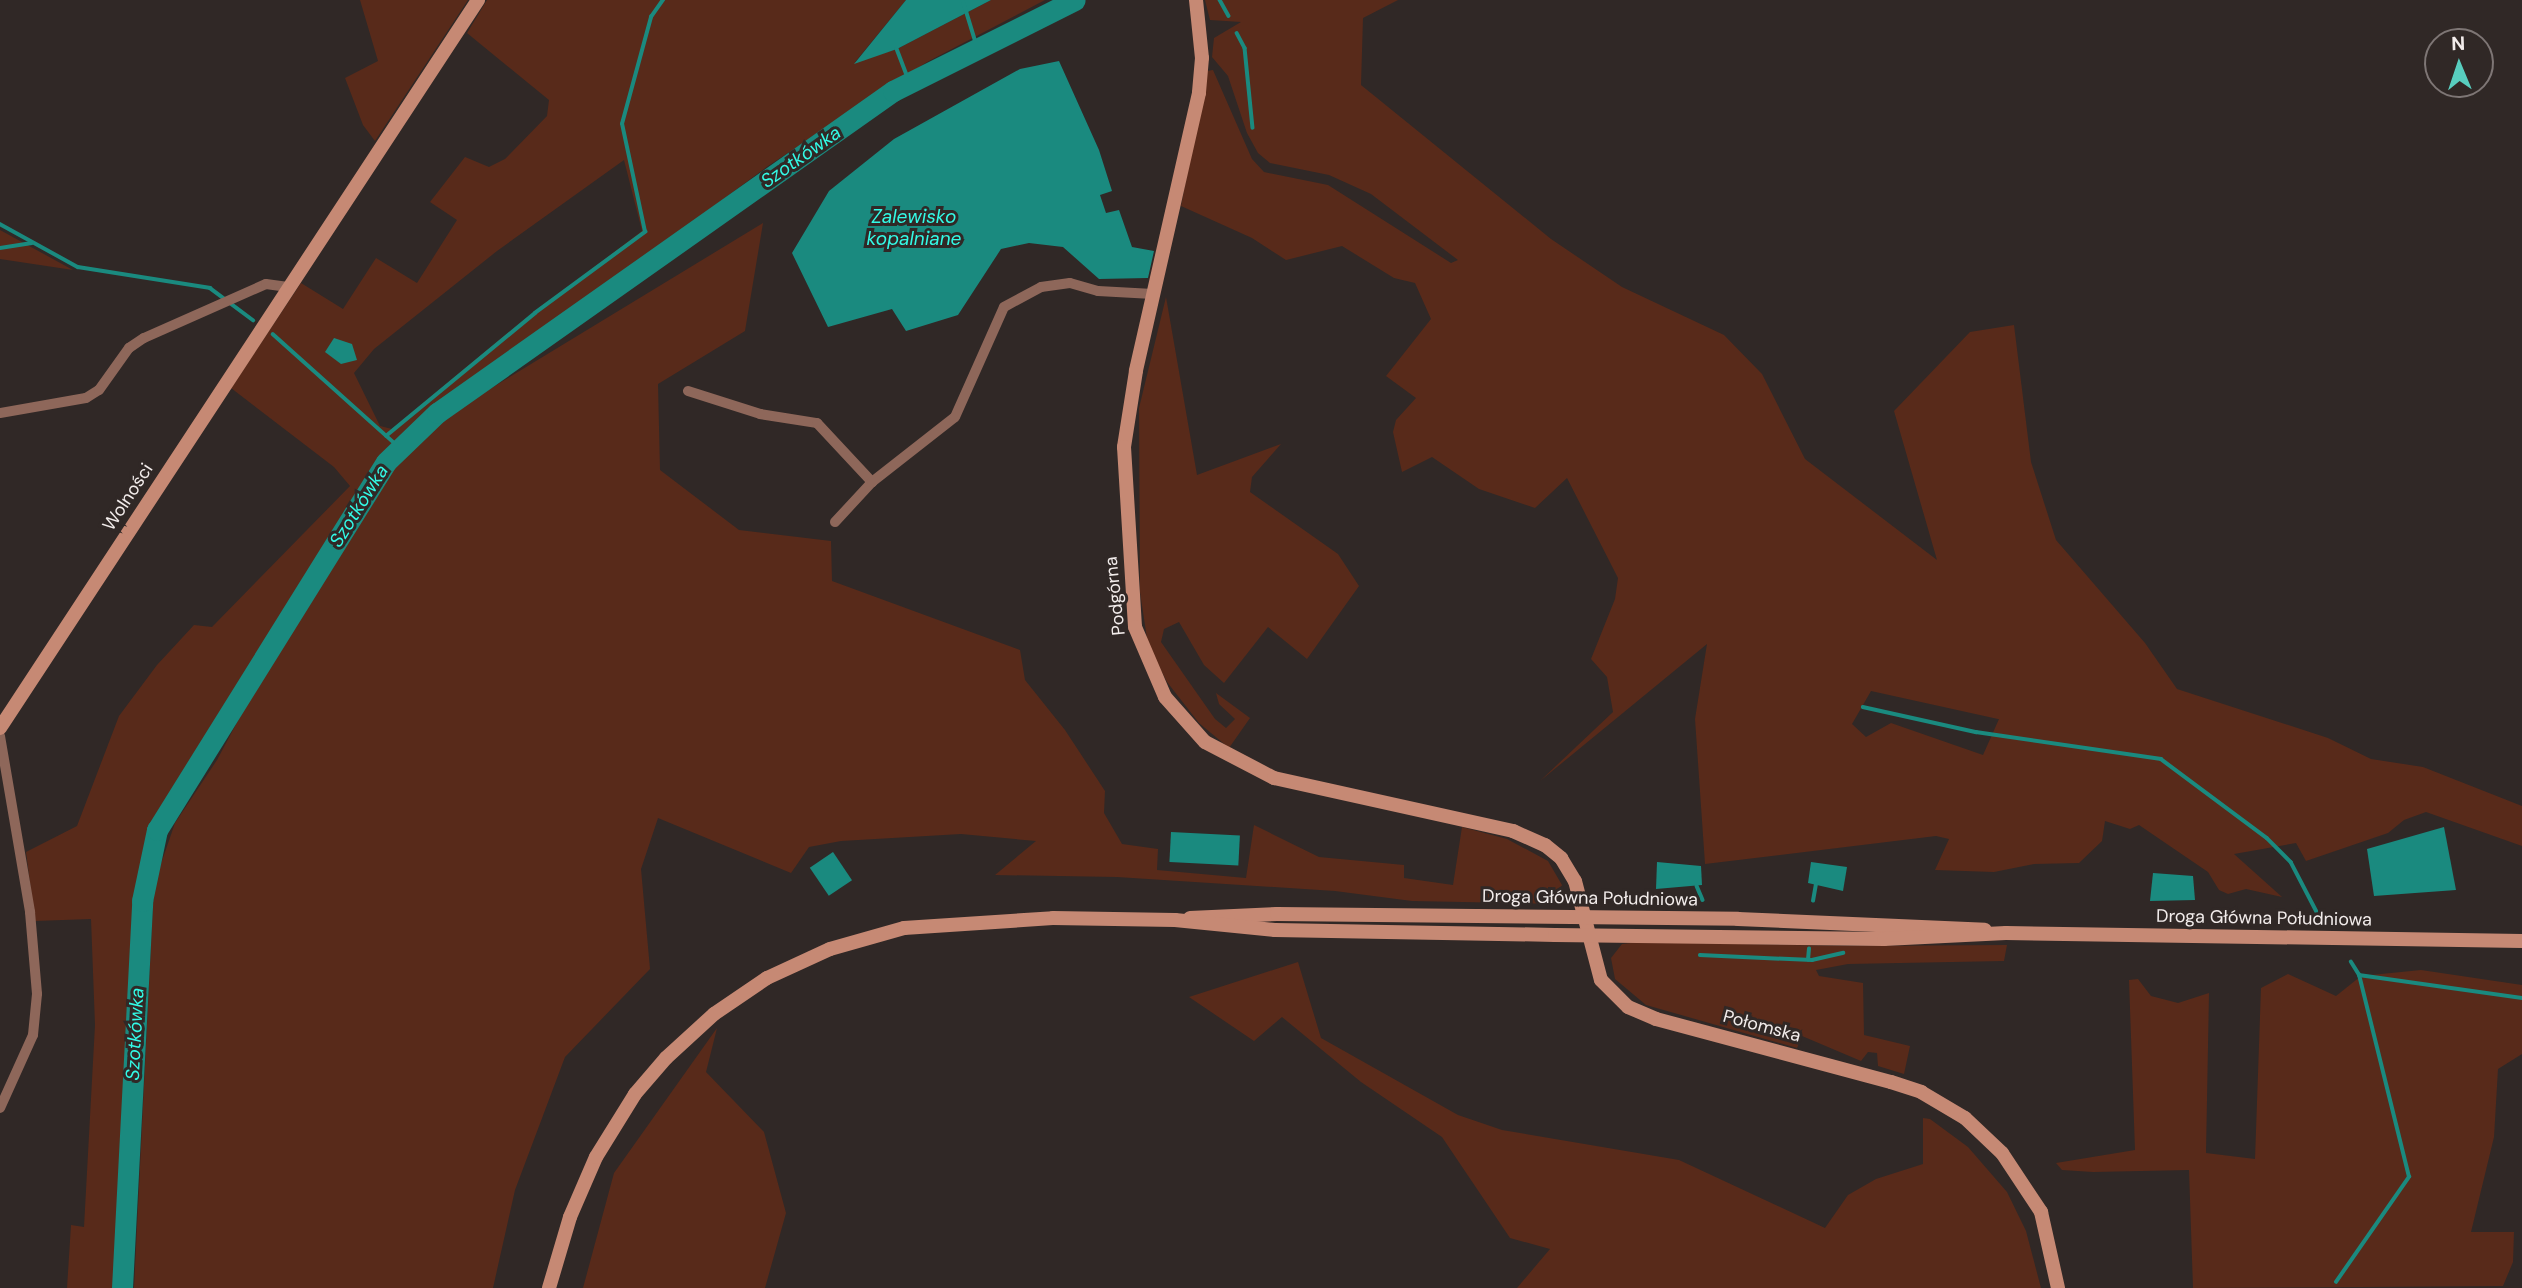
<!DOCTYPE html>
<meta charset="utf-8">
<style>
body{margin:0}
#map{position:relative;width:2522px;height:1288px;overflow:hidden;background:#302826;font-family:"DM Sans",sans-serif}
div>[style]{position:absolute}
.green>*{inset:0;background:#582a1a}
.water>*{inset:0;background:#1a8a7f;transform-origin:0 0}
.stream>*{height:3.5px;margin:-1.75px;padding:0 1.75px;transform-origin:1.75px;border-radius:1.75px;background:#1a8a7f}
.river>*{height:21px;margin:-10.5px;padding:0 10.5px;transform-origin:10.5px;border-radius:10.5px;background:#1a8a7f}
.street>*{height:10px;margin:-5px;padding:0 5px;transform-origin:5px;border-radius:5px;background:#8e675a}
.secondary>*{height:14px;margin:-7px;padding:0 7px;transform-origin:7px;border-radius:7px;background:#c68974}
span{translate:-50% -50%;white-space:nowrap;text-align:center;line-height:1.15;-webkit-text-stroke:6px #302826;paint-order:stroke}
.street-label{font-size:18px;color:#f2eceb}
.water-label{font-size:19px;color:#33fae6;font-style:italic}
.north{position:absolute;left:2424px;top:28px;width:70px;height:70px;box-sizing:border-box;background:#302826;border:2px solid #7e7675;border-radius:50%;rotate:358deg;font-size:19px;font-weight:700;line-height:28px;text-align:center;color:#f2eceb}
.north::after{content:'';display:block;margin:auto;width:24px;height:32px;background:#58cebf;clip-path:polygon(50% 0,100% 100%,50% 72%,0 100%)}
</style>
<div id="map">
<div class="green">
<div style="clip-path:polygon(360px 0,468px 0,375px 141px,363px 125px,345px 78px,378px 61px)"></div>
<div style="clip-path:polygon(evenodd,487px 0,906px 0,855px 62px,897px 49px,991px 0,1045px 0,927px 62px,768px 166px,405px 434px,363px 489px,152px 824px,137px 901px,115px 1288px,67px 1288px,71px 1225px,84px 1227px,95px 1025px,91px 919px,35px 921px,26px 852px,77px 826px,119px 716px,157px 665px,194px 625px,212px 627px,350px 486px,334px 467px,231px 388px,301px 283px,343px 309px,376px 258px,417px 283px,457px 220px,430px 202px,465px 157px,489px 167px,505px 159px,547px 116px,549px 100px,467px 33px,487px 0,624px 160px,642px 231px,504px 336px,392px 429px,380px 426px,354px 373px,374px 349px,497px 251px,624px 160px)"></div>
<div style="clip-path:polygon(evenodd,1205px 0,1398px 0,1363px 18px,1361px 85px,1551px 239px,1622px 287px,1724px 335px,1762px 374px,1805px 459px,1937px 560px,1894px 411px,1970px 332px,2014px 325px,2031px 462px,2056px 540px,2145px 643px,2177px 689px,2328px 738px,2371px 759px,2423px 767px,2522px 806px,2522px 846px,2426px 812px,2404px 820px,2388px 833px,2306px 861px,2296px 843px,2234px 854px,2282px 897px,2246px 889px,2228px 894px,2219px 890px,2208px 872px,2139px 825px,2130px 829px,2105px 821px,2102px 841px,2079px 863px,2034px 864px,1994px 872px,1935px 870px,1949px 839px,1936px 836px,1705px 864px,1695px 719px,1707px 644px,1540px 781px,1613px 712px,1607px 677px,1591px 659px,1615px 599px,1618px 578px,1567px 478px,1535px 508px,1479px 489px,1432px 457px,1402px 472px,1393px 432px,1396px 420px,1416px 398px,1386px 376px,1431px 319px,1415px 283px,1394px 278px,1342px 246px,1286px 260px,1252px 238px,1181px 206px,1207px 71px,1213px 70px,1252px 159px,1264px 172px,1328px 185px,1451px 263px,1458px 260px,1371px 194px,1329px 175px,1270px 163px,1258px 153px,1247px 133px,1228px 76px,1212px 57px,1214px 38px,1241px 22px,1210px 20px,1205px 0,1871px 691px,1998px 719px,1999px 719px,1983px 755px,1891px 723px,1866px 737px,1852px 724px,1871px 691px)"></div>
<div style="clip-path:polygon(763px 223px,745px 331px,658px 384px,660px 470px,739px 530px,831px 541px,832px 581px,1020px 650px,1025px 680px,1065px 730px,1105px 791px,1104px 813px,1122px 844px,1158px 849px,1157px 870px,1246px 878px,1254px 825px,1319px 857px,1404px 865px,1404px 878px,1453px 885px,1462px 827px,1507px 839px,1548px 861px,1562px 885px,1557px 904px,1412px 901px,1335px 891px,1117px 877px,995px 875px,1036px 841px,961px 834px,841px 841px,809px 847px,791px 873px,658px 818px,641px 869px,650px 969px,565px 1057px,515px 1190px,493px 1288px,134px 1288px,154px 884px,175px 823px,217px 760px,266px 668px,372px 493px,403px 452px,439px 420px)"></div>
<div style="clip-path:polygon(0 230px,73px 270px,0 259px)"></div>
<div style="clip-path:polygon(1166px 297px,1197px 475px,1281px 444px,1252px 477px,1250px 492px,1338px 554px,1359px 586px,1307px 659px,1268px 627px,1224px 683px,1204px 665px,1179px 622px,1164px 629px,1161px 642px,1215px 719px,1226px 728px,1235px 719px,1219px 704px,1216px 693px,1250px 718px,1229px 748px,1199px 723px,1167px 682px,1148px 645px,1140px 592px,1139px 408px)"></div>
<div style="clip-path:polygon(1639px 942px,1850px 946px,2007px 945px,2004px 961px,1848px 964px,1816px 970px,1819px 976px,1863px 983px,1864px 1035px,1910px 1046px,1904px 1074px,1878px 1066px,1877px 1053px,1868px 1052px,1861px 1061px,1802px 1036px,1797px 1048px,1646px 1005px,1615px 979px,1611px 958px,1622px 944px)"></div>
<div style="clip-path:polygon(1298px 962px,1321px 1038px,1458px 1115px,1502px 1130px,1679px 1160px,1825px 1228px,1848px 1195px,1876px 1179px,1923px 1164px,1923px 1118px,1930px 1119px,1968px 1147px,2007px 1192px,2026px 1231px,2041px 1288px,1517px 1288px,1550px 1249px,1510px 1238px,1442px 1137px,1361px 1082px,1282px 1017px,1254px 1041px,1189px 997px)"></div>
<div style="clip-path:polygon(2421px 970px,2522px 985px,2522px 1054px,2498px 1069px,2494px 1137px,2471px 1232px,2514px 1232px,2513px 1262px,2503px 1286px,2193px 1288px,2189px 1170px,2093px 1172px,2062px 1170px,2056px 1163px,2135px 1150px,2129px 980px,2138px 979px,2151px 996px,2178px 1003px,2209px 993px,2206px 1153px,2255px 1159px,2261px 988px,2288px 974px,2336px 996px,2361px 976px)"></div>
<div style="clip-path:polygon(717px 1028px,706px 1072px,764px 1132px,786px 1213px,765px 1288px,583px 1288px,614px 1173px)"></div>
</div>
<div class="water">
<div style="clip-path:polygon(906px 0,991px 0,897px 49px,854px 64px)"></div>
<div style="clip-path:polygon(1059px 61px,1099px 150px,1112px 191px,1100px 195px,1106px 213px,1119px 210px,1132px 247px,1154px 251px,1148px 278px,1099px 279px,1063px 247px,1029px 243px,1001px 249px,958px 315px,906px 331px,892px 309px,828px 327px,792px 253px,829px 191px,894px 139px,1020px 69px)"></div>
<div style="clip-path:polygon(334px 338px,352px 344px,357px 360px,341px 364px,325px 352px)"></div>
<div style="clip-path:polygon(2444px 827px,2456px 890px,2374px 896px,2367px 849px)"></div>
<div style="left:1171px;top:832px;width:69px;height:30px;rotate:3deg"></div>
<div style="left:833px;top:852px;width:34px;height:28px;rotate:56deg"></div>
<div style="clip-path:polygon(1657px 862px,1701px 866px,1702px 885px,1656px 889px)"></div>
<div style="clip-path:polygon(1811px 862px,1847px 867px,1843px 891px,1808px 883px)"></div>
<div style="clip-path:polygon(2153px 873px,2193px 876px,2195px 900px,2150px 901px)"></div>
</div>
<div class="stream">
<div style="left:963px;top:0;width:51px;rotate:73deg"></div>
<div style="left:1220px;top:0;width:18px;rotate:61deg"></div>
<div style="left:1237px;top:33px;width:17px;rotate:62deg"></div>
<div style="left:1245px;top:48px;width:80px;rotate:84.3deg"></div>
<div style="left:897px;top:49px;width:36px;rotate:69deg"></div>
<div style="left:0;top:224px;width:89px;rotate:28.9deg"></div>
<div style="left:78px;top:267px;width:134px;rotate:9deg"></div>
<div style="left:210px;top:288px;width:54px;rotate:36.7deg"></div>
<div style="left:0;top:248px;width:32px;rotate:-9deg"></div>
<div style="left:273px;top:334px;width:169px;rotate:41.9deg"></div>
<div style="left:386px;top:436px;width:193px;rotate:-39.5deg"></div>
<div style="left:535px;top:313px;width:137px;rotate:-36.4deg"></div>
<div style="left:645px;top:232px;width:110px;rotate:-102deg"></div>
<div style="left:622px;top:124px;width:111px;rotate:-74.8deg"></div>
<div style="left:651px;top:17px;width:21px;rotate:-55deg"></div>
<div style="left:1863px;top:707px;width:116px;rotate:12.5deg"></div>
<div style="left:1976px;top:732px;width:187px;rotate:8.3deg"></div>
<div style="left:2161px;top:759px;width:132px;rotate:36.7deg"></div>
<div style="left:2267px;top:838px;width:34px;rotate:45deg"></div>
<div style="left:2291px;top:862px;width:56px;rotate:62.5deg"></div>
<div style="left:1697px;top:886px;width:15px;rotate:67deg"></div>
<div style="left:1813px;top:901px;width:17px;rotate:-80deg"></div>
<div style="left:1700px;top:955px;width:112px;rotate:2.6deg"></div>
<div style="left:1812px;top:960px;width:32px;rotate:-13deg"></div>
<div style="left:1808px;top:960px;width:11px;rotate:-85deg"></div>
<div style="left:2359px;top:975px;width:165px;rotate:8deg"></div>
<div style="left:2336px;top:1282px;width:128px;rotate:-55.2deg"></div>
<div style="left:2409px;top:1177px;width:208px;rotate:-103.9deg"></div>
<div style="left:2359px;top:975px;width:15px;rotate:-122deg"></div>
</div>
<div class="river">
<div style="left:122px;top:1288px;width:388px;rotate:-87deg"></div>
<div style="left:142px;top:901px;width:73px;rotate:-78.1deg"></div>
<div style="left:157px;top:830px;width:433px;rotate:-58.1deg"></div>
<div style="left:386px;top:462px;width:71px;rotate:-43.9deg"></div>
<div style="left:437px;top:413px;width:558px;rotate:-35.23deg"></div>
<div style="left:893px;top:91px;width:203px;rotate:-26.6deg"></div>
</div>
<div class="street">
<div style="left:688px;top:391px;width:76px;rotate:17.7deg"></div>
<div style="left:760px;top:414px;width:58px;rotate:9deg"></div>
<div style="left:817px;top:423px;width:81px;rotate:47deg"></div>
<div style="left:0;top:413px;width:87px;rotate:-9.9deg"></div>
<div style="left:86px;top:398px;width:15px;rotate:-32deg"></div>
<div style="left:99px;top:390px;width:52px;rotate:-54.5deg"></div>
<div style="left:129px;top:348px;width:18px;rotate:-34deg"></div>
<div style="left:144px;top:338px;width:133px;rotate:-23.9deg"></div>
<div style="left:266px;top:284px;width:22px;rotate:8deg"></div>
<div style="left:835px;top:522px;width:54px;rotate:-47.2deg"></div>
<div style="left:872px;top:482px;width:105px;rotate:-38.1deg"></div>
<div style="left:955px;top:417px;width:120px;rotate:-66deg"></div>
<div style="left:1004px;top:307px;width:42px;rotate:-28.4deg"></div>
<div style="left:1041px;top:287px;width:29px;rotate:-8deg"></div>
<div style="left:1070px;top:283px;width:29px;rotate:16deg"></div>
<div style="left:1098px;top:291px;width:55px;rotate:3.1deg"></div>
<div style="left:0;top:736px;width:179px;rotate:80.3deg"></div>
<div style="left:30px;top:912px;width:82px;rotate:85.1deg"></div>
<div style="left:37px;top:994px;width:41px;rotate:95.6deg"></div>
<div style="left:33px;top:1035px;width:80px;rotate:114.3deg"></div>
</div>
<div class="secondary">
<div style="left:1196px;top:0;width:58px;rotate:84.1deg"></div>
<div style="left:1202px;top:58px;width:35px;rotate:95deg"></div>
<div style="left:1199px;top:93px;width:285px;rotate:102.8deg"></div>
<div style="left:1136px;top:371px;width:77px;rotate:99deg"></div>
<div style="left:1124px;top:447px;width:180px;rotate:86.5deg"></div>
<div style="left:1135px;top:627px;width:76px;rotate:66.8deg"></div>
<div style="left:1165px;top:697px;width:60px;rotate:48.4deg"></div>
<div style="left:1205px;top:742px;width:78px;rotate:27.6deg"></div>
<div style="left:1274px;top:778px;width:245px;rotate:12.5deg"></div>
<div style="left:1513px;top:831px;width:35px;rotate:24deg"></div>
<div style="left:1545px;top:845px;width:21px;rotate:39deg"></div>
<div style="left:1561px;top:858px;width:27px;rotate:59deg"></div>
<div style="left:1575px;top:881px;width:102px;rotate:75.3deg"></div>
<div style="left:1601px;top:980px;width:38px;rotate:45deg"></div>
<div style="left:1628px;top:1007px;width:30px;rotate:23deg"></div>
<div style="left:1656px;top:1019px;width:243px;rotate:15deg"></div>
<div style="left:1891px;top:1082px;width:32px;rotate:18deg"></div>
<div style="left:1921px;top:1092px;width:51px;rotate:30.6deg"></div>
<div style="left:1965px;top:1118px;width:51px;rotate:43.4deg"></div>
<div style="left:2002px;top:1153px;width:71px;rotate:56.5deg"></div>
<div style="left:2041px;top:1212px;width:78px;rotate:77.4deg"></div>
<div style="left:0;top:728px;width:871px;rotate:-56.71deg"></div>
<div style="left:1190px;top:918px;width:87px;rotate:-2.6deg"></div>
<div style="left:1277px;top:914px;width:461px;rotate:0.6deg"></div>
<div style="left:1738px;top:919px;width:247px;rotate:2.5deg"></div>
<div style="left:549px;top:1288px;width:74px;rotate:-73.5deg"></div>
<div style="left:570px;top:1217px;width:65px;rotate:-66.6deg"></div>
<div style="left:596px;top:1157px;width:74px;rotate:-58.2deg"></div>
<div style="left:635px;top:1094px;width:48px;rotate:-49.3deg"></div>
<div style="left:666px;top:1058px;width:65px;rotate:-42.5deg"></div>
<div style="left:714px;top:1014px;width:64px;rotate:-34.2deg"></div>
<div style="left:767px;top:978px;width:69px;rotate:-24.7deg"></div>
<div style="left:830px;top:949px;width:77px;rotate:-15.8deg"></div>
<div style="left:904px;top:928px;width:149px;rotate:-3.8deg"></div>
<div style="left:1053px;top:918px;width:122px;rotate:0.9deg"></div>
<div style="left:1175px;top:920px;width:100px;rotate:5.7deg"></div>
<div style="left:1275px;top:930px;width:280px;rotate:1deg"></div>
<div style="left:1555px;top:935px;width:329px;rotate:0.7deg"></div>
<div style="left:1884px;top:939px;width:122px;rotate:-2.8deg"></div>
<div style="left:2006px;top:933px;width:516px;rotate:0.89deg"></div>
</div>
<div class="street-label">
<span style="left:128px;top:497px;rotate:-57deg">Wolności</span>
<span style="left:1115px;top:596px;rotate:-96deg">Podgórna</span>
<span style="left:1590px;top:898px;rotate:1deg">Droga Główna Południowa</span>
<span style="left:2264px;top:918px;rotate:1deg">Droga Główna Południowa</span>
<span style="left:1762px;top:1026px;rotate:15deg">Połomska</span>
</div>
<div class="water-label">
<span style="left:801px;top:157px;rotate:-35deg">Szotkówka</span>
<span style="left:914px;top:228px">Zalewisko<br>kopalniane</span>
<span style="left:359px;top:506px;rotate:-58deg">Szotkówka</span>
<span style="left:135px;top:1034px;rotate:-87deg">Szotkówka</span>
</div>
<div class="north">N</div>
</div>
